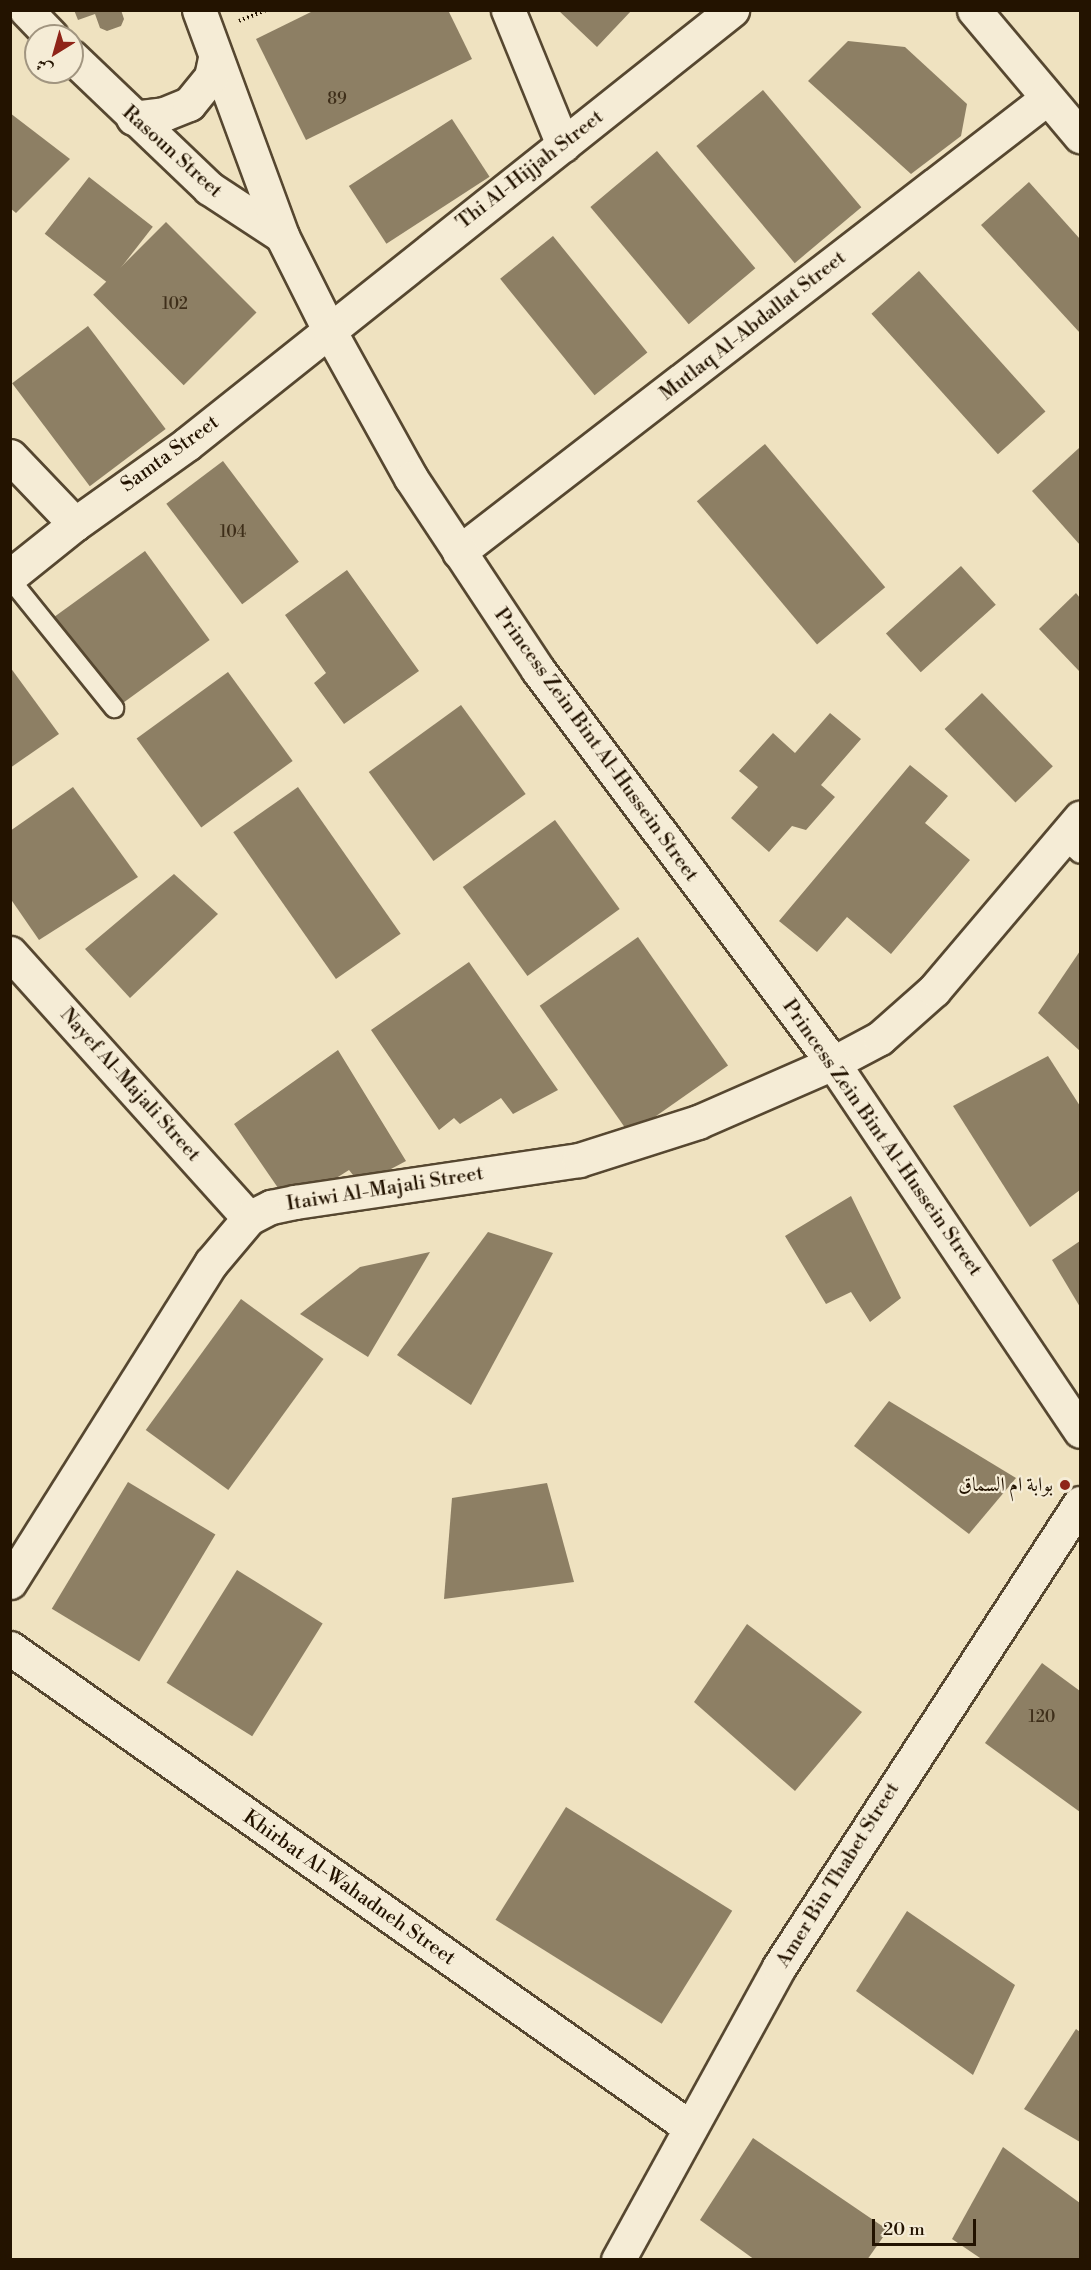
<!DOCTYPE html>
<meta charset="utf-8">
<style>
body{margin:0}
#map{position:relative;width:1091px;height:2270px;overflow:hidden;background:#efe2c0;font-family:"Libre Bodoni",Amiri,serif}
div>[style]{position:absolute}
.building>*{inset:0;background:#8d7f64;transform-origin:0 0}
.path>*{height:4px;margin-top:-2px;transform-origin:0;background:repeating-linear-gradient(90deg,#231300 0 1.5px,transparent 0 4.5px)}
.roads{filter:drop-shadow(2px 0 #564730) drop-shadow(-2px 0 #564730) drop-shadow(0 2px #564730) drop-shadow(0 -2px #564730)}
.service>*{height:18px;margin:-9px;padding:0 9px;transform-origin:9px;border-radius:9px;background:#f5ecd6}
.minor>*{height:33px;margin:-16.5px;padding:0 16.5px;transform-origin:16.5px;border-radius:16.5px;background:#f5ecd6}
.tertiary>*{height:33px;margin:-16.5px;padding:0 16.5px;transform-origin:16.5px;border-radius:16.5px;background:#f5ecd6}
.dots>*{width:16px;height:16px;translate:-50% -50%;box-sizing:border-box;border:3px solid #f5ecd6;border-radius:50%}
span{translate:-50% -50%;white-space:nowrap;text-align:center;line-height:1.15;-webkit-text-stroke:4.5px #f5ecd6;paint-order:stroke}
.number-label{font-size:16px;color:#3e2e19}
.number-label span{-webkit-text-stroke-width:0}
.street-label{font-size:20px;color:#231300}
.poi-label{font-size:20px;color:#231300}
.right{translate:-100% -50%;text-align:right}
.frame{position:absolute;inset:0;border:12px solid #231300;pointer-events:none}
.north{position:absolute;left:24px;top:24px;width:60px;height:60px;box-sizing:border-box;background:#f5ecd6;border:2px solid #a19580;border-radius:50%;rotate:217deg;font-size:16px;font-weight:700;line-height:24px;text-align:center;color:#231300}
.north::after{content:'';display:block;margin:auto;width:21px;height:27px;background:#8f2418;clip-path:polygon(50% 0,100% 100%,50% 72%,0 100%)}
.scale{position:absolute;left:872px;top:2219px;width:104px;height:27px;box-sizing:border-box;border:3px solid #231300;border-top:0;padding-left:8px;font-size:18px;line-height:21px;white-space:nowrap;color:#231300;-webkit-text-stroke:4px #f5ecd6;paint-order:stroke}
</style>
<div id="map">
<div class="building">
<div style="clip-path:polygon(74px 10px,121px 10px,124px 19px,121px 26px,107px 31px,100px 28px,95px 14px,78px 20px)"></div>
<div style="clip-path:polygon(315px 10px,448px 10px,472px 59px,306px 140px,256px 39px)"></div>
<div style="clip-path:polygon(558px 10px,632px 10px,597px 47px)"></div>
<div style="clip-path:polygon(848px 41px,905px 47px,967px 104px,961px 136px,911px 174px,808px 81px)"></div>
<div style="left:763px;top:90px;width:153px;height:87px;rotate:50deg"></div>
<div style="clip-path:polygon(10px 113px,70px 159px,16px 213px,10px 208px)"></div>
<div style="left:452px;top:119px;width:69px;height:123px;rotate:57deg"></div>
<div style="left:657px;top:151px;width:153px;height:87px;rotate:50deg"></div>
<div style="left:89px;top:177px;width:81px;height:72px;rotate:38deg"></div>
<div style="clip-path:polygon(1029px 182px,1080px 239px,1080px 333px,981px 225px)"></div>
<div style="left:166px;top:222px;width:128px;height:103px;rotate:45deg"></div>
<div style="left:553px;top:236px;width:150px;height:68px;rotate:51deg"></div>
<div style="left:919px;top:271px;width:189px;height:64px;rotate:48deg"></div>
<div style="left:88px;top:326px;width:129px;height:95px;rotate:53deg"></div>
<div style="left:765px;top:444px;width:187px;height:89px;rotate:50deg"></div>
<div style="clip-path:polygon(1079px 448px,1080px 450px,1080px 545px,1032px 491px)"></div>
<div style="left:223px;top:461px;width:126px;height:71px;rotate:53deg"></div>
<div style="left:145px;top:551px;width:110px;height:114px;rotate:54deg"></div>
<div style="left:961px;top:566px;width:52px;height:101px;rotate:48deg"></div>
<div style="clip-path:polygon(347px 570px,419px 671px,344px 724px,314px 683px,326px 673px,285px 615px)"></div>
<div style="clip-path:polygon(1076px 593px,1080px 598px,1080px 672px,1039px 629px)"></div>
<div style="clip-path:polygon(10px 667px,59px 734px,10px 768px)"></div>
<div style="left:228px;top:672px;width:110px;height:113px;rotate:54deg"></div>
<div style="left:982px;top:693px;width:102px;height:52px;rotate:46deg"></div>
<div style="left:461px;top:705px;width:110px;height:114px;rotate:54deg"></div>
<div style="clip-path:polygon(830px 713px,861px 739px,821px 785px,835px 797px,806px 830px,792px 826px,769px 852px,731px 818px,758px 787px,739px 771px,773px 733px,795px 753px)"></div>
<div style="clip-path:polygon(910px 765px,948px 796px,925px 823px,970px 860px,891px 954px,847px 917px,817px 952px,779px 921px)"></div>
<div style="clip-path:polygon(73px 787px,138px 877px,39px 940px,10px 898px,10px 831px)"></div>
<div style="left:298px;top:787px;width:179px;height:79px;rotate:55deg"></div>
<div style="left:555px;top:820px;width:110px;height:114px;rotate:54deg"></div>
<div style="clip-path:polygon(174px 874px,218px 914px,130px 998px,85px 949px)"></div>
<div style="left:638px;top:937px;width:157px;height:120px;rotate:55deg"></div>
<div style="clip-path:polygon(1080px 951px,1080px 1051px,1038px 1013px)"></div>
<div style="clip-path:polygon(469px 962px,558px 1090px,513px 1114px,501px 1098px,460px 1124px,454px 1118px,439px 1130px,371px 1030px)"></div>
<div style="clip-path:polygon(338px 1050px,406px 1161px,361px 1185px,349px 1170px,308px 1196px,287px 1201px,234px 1124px)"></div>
<div style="clip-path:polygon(1048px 1056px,1080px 1106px,1080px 1190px,1030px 1227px,953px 1106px)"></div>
<div style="clip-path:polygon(851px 1196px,901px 1298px,870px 1322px,851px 1292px,826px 1304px,785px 1236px)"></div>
<div style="clip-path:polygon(488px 1232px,553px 1253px,471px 1405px,397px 1355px)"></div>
<div style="clip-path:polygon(1080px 1241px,1080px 1307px,1052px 1260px)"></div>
<div style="clip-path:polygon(430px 1252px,368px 1357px,300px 1314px,360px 1267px)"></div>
<div style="left:241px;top:1299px;width:102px;height:162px;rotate:36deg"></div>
<div style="clip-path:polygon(889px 1401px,1016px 1478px,969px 1534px,854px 1446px)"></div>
<div style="left:128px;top:1482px;width:102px;height:148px;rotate:31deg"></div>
<div style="clip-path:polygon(547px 1483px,574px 1582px,444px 1599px,452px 1498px)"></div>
<div style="left:237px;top:1570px;width:101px;height:133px;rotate:32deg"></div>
<div style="clip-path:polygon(747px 1624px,862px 1712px,795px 1791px,694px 1702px)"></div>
<div style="clip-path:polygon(1042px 1663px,1080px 1691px,1080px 1812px,985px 1743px)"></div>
<div style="left:566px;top:1807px;width:196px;height:133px;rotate:32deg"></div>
<div style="clip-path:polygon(907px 1911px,1015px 1985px,973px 2075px,856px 1991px)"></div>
<div style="clip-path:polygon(1076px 2029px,1080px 2032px,1080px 2142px,1024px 2109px)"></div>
<div style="clip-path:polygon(753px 2138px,888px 2230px,867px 2260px,755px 2260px,700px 2220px)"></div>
<div style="clip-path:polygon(1003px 2147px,1080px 2203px,1080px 2260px,983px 2260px,952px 2239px)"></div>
</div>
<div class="path">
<div style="left:239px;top:21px;width:29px;rotate:-22deg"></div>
</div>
<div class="roads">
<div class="service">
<div style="left:10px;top:579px;width:166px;rotate:51.1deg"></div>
<div style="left:1063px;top:838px;width:23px;rotate:43deg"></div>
</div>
<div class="minor">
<div style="left:26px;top:10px;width:36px;rotate:46deg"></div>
<div style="left:508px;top:10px;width:146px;rotate:67.8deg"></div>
<div style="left:974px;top:10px;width:165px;rotate:49.9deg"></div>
<div style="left:72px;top:57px;width:190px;rotate:43.7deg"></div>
<div style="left:209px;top:188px;width:87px;rotate:33.3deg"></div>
<div style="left:10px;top:456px;width:94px;rotate:46.3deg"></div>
<div style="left:459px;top:552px;width:741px;rotate:-37.66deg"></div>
<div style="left:10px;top:576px;width:83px;rotate:-38.7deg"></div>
<div style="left:75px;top:524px;width:138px;rotate:-35.5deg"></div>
<div style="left:187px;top:444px;width:697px;rotate:-38.53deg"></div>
<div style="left:10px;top:953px;width:357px;rotate:48deg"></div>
<div style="left:10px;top:1582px;width:377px;rotate:-57.8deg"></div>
<div style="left:211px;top:1263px;width:59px;rotate:-49.8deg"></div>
<div style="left:249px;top:1218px;width:25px;rotate:-27deg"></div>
<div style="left:271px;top:1207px;width:25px;rotate:-12deg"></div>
<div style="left:295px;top:1202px;width:287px;rotate:-8.4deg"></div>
<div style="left:579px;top:1160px;width:125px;rotate:-17.7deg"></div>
<div style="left:698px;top:1122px;width:147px;rotate:-23.6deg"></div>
<div style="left:833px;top:1063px;width:53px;rotate:-28deg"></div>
<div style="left:880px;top:1038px;width:72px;rotate:-41.6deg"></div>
<div style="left:934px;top:990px;width:226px;rotate:-49.7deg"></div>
<div style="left:10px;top:1648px;width:830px;rotate:35.18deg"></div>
<div style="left:618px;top:2260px;width:334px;rotate:-61.2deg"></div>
<div style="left:779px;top:1967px;width:553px;rotate:-57.03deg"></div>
</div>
<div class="tertiary">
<div style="left:199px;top:10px;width:241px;rotate:69.8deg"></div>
<div style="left:282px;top:236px;width:107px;rotate:63.4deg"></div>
<div style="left:330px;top:332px;width:167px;rotate:61deg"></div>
<div style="left:411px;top:478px;width:230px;rotate:56.5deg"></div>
<div style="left:538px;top:670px;width:491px;rotate:53.1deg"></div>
<div style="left:833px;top:1063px;width:443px;rotate:56.1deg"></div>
<div style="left:133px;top:118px;width:31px;rotate:-7deg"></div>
<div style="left:164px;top:114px;width:27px;rotate:-22deg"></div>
<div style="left:189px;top:104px;width:35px;rotate:-51deg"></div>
<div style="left:211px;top:77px;width:19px;rotate:-78deg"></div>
</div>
</div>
<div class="dots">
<div style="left:1065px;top:1485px;background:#8f2418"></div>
</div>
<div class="number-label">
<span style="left:337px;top:99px">89</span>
<span style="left:175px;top:304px">102</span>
<span style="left:233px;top:532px">104</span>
<span style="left:1042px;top:1717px">120</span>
</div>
<div class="street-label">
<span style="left:172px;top:152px;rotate:42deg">Rasoun Street</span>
<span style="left:530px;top:170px;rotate:-38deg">Thi Al-Hijjah Street</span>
<span style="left:753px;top:326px;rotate:-38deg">Mutlaq Al-Abdallat Street</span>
<span style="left:170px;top:454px;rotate:-36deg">Samta Street</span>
<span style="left:596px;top:745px;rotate:54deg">Princess Zein Bint Al-Hussein Street</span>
<span style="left:130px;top:1085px;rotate:48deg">Nayef Al-Majali Street</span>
<span style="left:882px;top:1138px;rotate:55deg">Princess Zein Bint Al-Hussein Street</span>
<span style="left:385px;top:1189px;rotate:-9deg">Itaiwi Al-Majali Street</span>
<span style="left:838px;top:1875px;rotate:-58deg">Amer Bin Thabet Street</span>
<span style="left:349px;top:1888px;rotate:35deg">Khirbat Al-Wahadneh Street</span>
</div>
<div class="poi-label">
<span class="right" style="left:1053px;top:1485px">بوابة ام السماق</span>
</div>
<div class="frame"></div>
<div class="north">ش</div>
<div class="scale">20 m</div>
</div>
